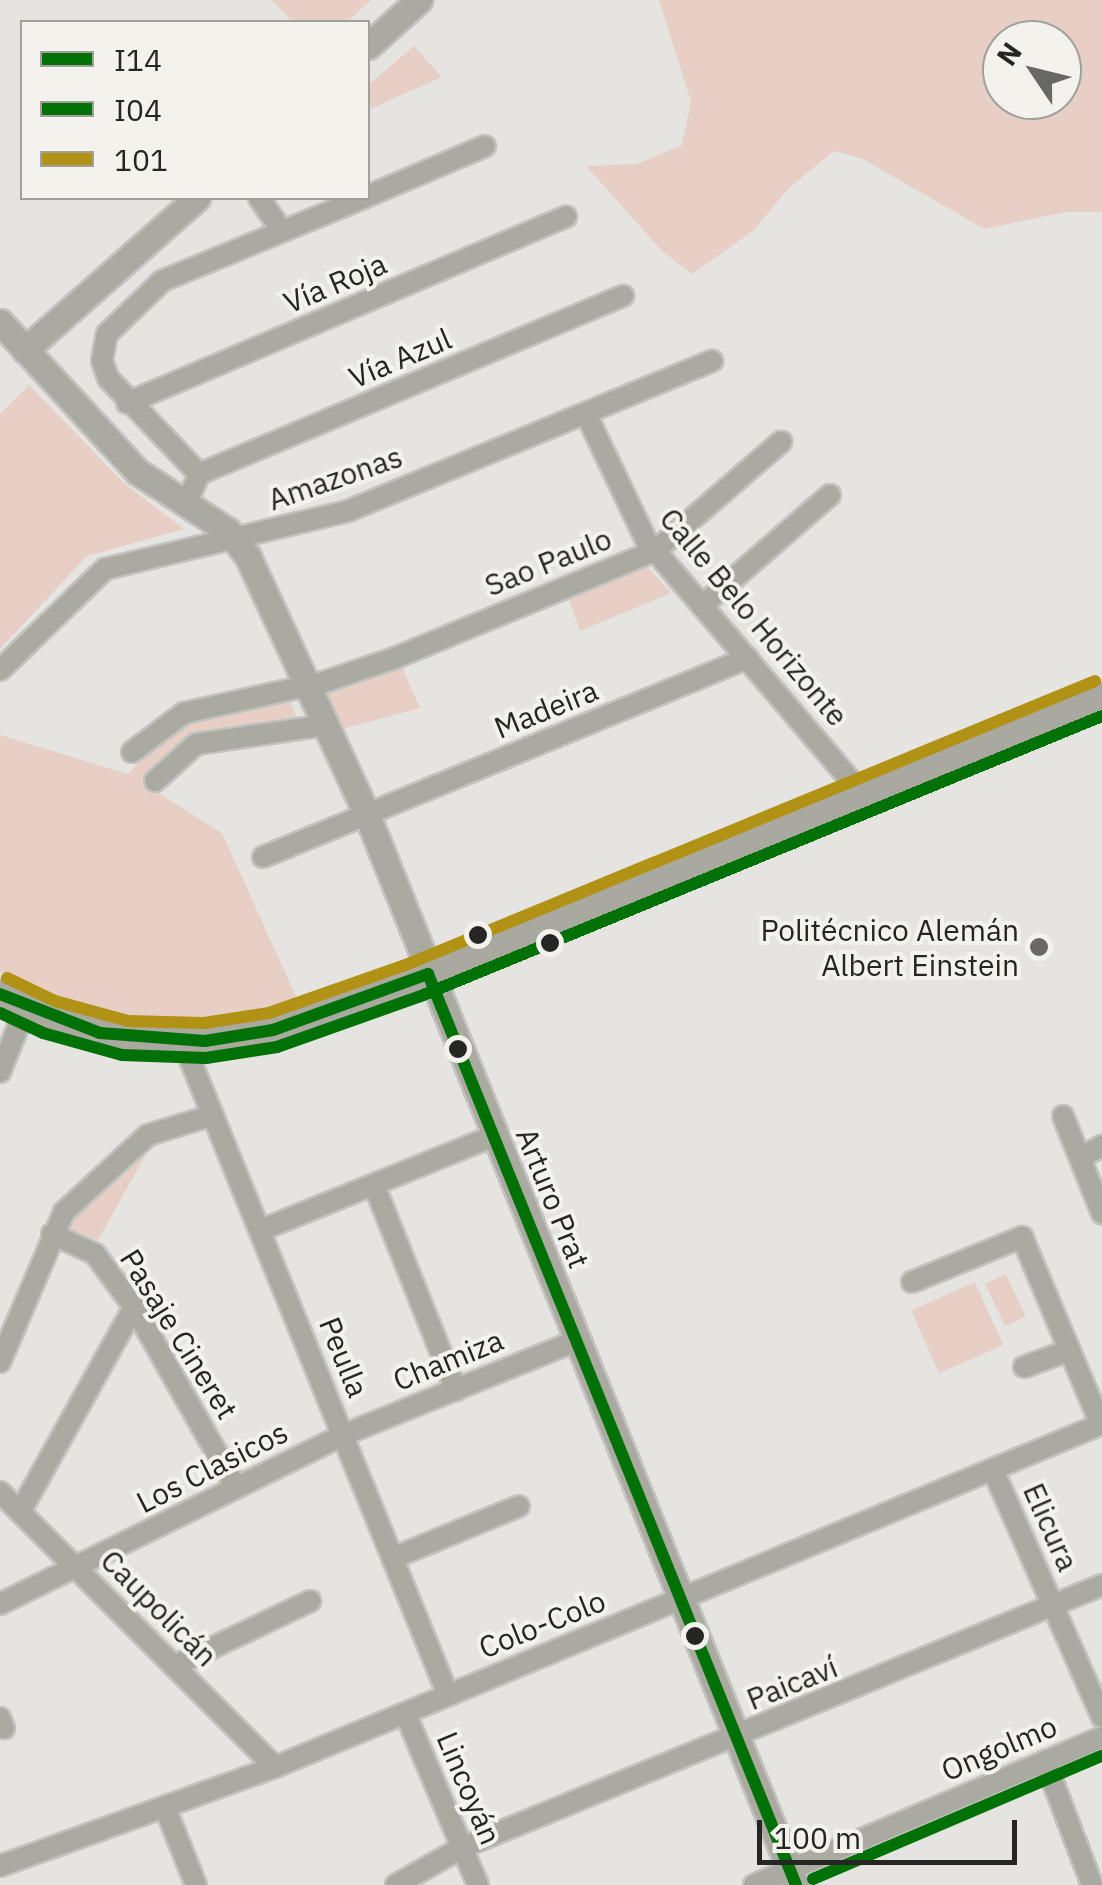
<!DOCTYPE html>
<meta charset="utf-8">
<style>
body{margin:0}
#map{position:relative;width:1102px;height:1885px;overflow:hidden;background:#e5e4e1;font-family:"IBM Plex Sans",sans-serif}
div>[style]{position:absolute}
.green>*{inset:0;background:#e7cfc6;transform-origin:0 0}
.roads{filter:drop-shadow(2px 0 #c2c2c0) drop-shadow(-2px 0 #c2c2c0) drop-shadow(0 2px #c2c2c0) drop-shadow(0 -2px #c2c2c0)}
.minor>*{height:20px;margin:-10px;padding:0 10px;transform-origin:10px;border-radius:10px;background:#aaaaa1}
.tertiary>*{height:25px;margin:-12.5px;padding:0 12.5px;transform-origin:12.5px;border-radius:12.5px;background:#aaaaa1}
.secondary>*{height:28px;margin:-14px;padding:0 14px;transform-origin:14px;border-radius:14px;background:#a9a9a0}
.bus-1>*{height:12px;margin:-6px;padding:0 6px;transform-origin:6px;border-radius:6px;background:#007106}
.bus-2>*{height:12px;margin:-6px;padding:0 6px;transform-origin:6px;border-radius:6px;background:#007106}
.bus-3>*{height:12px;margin:-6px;padding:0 6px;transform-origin:6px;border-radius:6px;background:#b19215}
.dots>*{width:28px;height:28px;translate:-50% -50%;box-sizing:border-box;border:5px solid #f4f2ed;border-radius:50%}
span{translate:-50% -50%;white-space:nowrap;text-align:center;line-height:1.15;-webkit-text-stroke:8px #f4f2ed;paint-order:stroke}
.street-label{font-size:30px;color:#252523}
.poi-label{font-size:30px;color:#252523}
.right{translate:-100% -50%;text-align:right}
.legend{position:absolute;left:20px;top:20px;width:350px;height:180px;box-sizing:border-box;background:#f4f2ed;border:2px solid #a1a09c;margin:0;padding:12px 18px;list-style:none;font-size:30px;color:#252523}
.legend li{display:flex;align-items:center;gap:20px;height:50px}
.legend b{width:50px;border:2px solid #a1a09c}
.north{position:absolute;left:982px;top:20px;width:100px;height:100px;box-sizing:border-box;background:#f4f2ed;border:2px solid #a1a09c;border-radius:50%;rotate:305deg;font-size:28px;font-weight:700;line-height:40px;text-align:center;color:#252523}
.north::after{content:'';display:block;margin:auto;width:35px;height:45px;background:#686866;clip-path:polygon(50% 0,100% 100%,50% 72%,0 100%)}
.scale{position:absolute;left:757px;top:1820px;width:260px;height:45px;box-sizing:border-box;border:5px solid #252523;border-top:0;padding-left:12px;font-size:30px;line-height:35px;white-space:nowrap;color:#252523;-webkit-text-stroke:8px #f4f2ed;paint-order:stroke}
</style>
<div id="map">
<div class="green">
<div style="clip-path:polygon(271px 0,371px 0,347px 22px,293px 22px)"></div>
<div style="clip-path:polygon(evenodd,659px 0,1102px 0,1102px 212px,1065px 212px,984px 229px,863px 159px,834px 151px,788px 189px,753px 231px,692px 274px,663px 252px,586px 166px,637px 164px,682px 145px,691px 101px,659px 0,1002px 40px,1062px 40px,1062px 100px,1002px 100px,1002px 40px)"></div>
<div style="clip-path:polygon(414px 46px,442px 77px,368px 110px,368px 85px)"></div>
<div style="clip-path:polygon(29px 385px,125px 484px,184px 529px,87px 556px,0 649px,0 414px)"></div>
<div style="clip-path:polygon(646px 565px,671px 593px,580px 631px,567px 594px)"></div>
<div style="clip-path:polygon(400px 663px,420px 708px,342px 729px,325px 694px)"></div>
<div style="clip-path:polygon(288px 696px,304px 736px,184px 756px,157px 792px,222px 833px,304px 1014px,201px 1026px,153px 1023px,103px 1014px,0 972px,0 735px,128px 774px,176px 724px)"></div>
<div style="clip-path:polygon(149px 1149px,98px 1240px,65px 1228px,92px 1193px)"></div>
<div style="left:1006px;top:1274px;width:47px;height:23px;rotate:65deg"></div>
<div style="left:975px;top:1282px;width:69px;height:70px;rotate:66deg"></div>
</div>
<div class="roads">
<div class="minor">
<div style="left:368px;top:196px;width:127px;rotate:-23.1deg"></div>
<div style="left:259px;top:198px;width:40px;rotate:55.1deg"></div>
<div style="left:127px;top:403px;width:477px;rotate:-23deg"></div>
<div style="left:586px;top:414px;width:140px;rotate:64.5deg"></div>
<div style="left:646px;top:540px;width:335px;rotate:49.6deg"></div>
<div style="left:199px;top:474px;width:460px;rotate:-22.8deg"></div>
<div style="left:185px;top:506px;width:35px;rotate:-66deg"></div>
<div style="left:199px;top:474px;width:132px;rotate:-133.5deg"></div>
<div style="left:108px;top:378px;width:18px;rotate:-109deg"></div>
<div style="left:102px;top:361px;width:27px;rotate:-80deg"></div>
<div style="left:107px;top:334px;width:76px;rotate:-43.9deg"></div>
<div style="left:162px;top:281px;width:217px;rotate:-22.4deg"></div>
<div style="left:703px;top:605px;width:168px;rotate:-40.9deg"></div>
<div style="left:0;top:670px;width:146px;rotate:-43.9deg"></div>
<div style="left:105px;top:569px;width:250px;rotate:-13.4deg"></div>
<div style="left:348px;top:511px;width:394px;rotate:-22.4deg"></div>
<div style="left:132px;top:752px;width:65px;rotate:-36.9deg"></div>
<div style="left:184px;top:713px;width:143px;rotate:-12.5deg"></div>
<div style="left:324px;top:682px;width:75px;rotate:-18.7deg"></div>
<div style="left:395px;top:658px;width:281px;rotate:-22.4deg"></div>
<div style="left:655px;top:551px;width:167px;rotate:-40.9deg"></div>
<div style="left:155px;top:781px;width:55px;rotate:-42.1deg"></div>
<div style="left:196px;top:744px;width:132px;rotate:-8.3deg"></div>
<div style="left:263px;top:857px;width:524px;rotate:-22.31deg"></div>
<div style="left:183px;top:1042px;width:705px;rotate:67.91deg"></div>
<div style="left:0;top:1072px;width:70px;rotate:-68.2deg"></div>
<div style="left:1063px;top:1116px;width:105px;rotate:68.1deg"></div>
<div style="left:1080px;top:1158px;width:25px;rotate:-29deg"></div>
<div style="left:374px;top:1185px;width:221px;rotate:68.2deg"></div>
<div style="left:261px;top:1230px;width:251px;rotate:-22deg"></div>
<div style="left:52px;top:1234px;width:47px;rotate:24.9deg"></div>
<div style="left:95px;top:1254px;width:66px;rotate:53.7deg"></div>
<div style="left:134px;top:1307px;width:207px;rotate:60.5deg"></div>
<div style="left:912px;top:1282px;width:119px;rotate:-22.2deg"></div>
<div style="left:1022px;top:1237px;width:204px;rotate:67.2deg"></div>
<div style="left:0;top:1362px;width:163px;rotate:-66.9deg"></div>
<div style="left:64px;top:1212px;width:114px;rotate:-42.5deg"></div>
<div style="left:148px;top:1135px;width:68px;rotate:-17.1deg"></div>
<div style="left:1024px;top:1367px;width:49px;rotate:-20.3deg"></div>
<div style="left:993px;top:1470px;width:270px;rotate:66.2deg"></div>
<div style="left:0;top:1492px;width:389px;rotate:45deg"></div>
<div style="left:20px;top:1512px;width:235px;rotate:-60.9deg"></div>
<div style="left:393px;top:1558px;width:136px;rotate:-22.4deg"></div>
<div style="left:0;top:1604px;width:382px;rotate:-26.2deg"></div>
<div style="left:343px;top:1435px;width:251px;rotate:-22deg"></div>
<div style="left:174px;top:1666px;width:151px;rotate:-25.5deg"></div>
<div style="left:405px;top:1713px;width:187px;rotate:67deg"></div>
<div style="left:0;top:1718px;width:11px;rotate:68deg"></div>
<div style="left:1045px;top:1761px;width:133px;rotate:69.2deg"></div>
<div style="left:166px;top:1810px;width:81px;rotate:68.2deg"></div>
<div style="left:0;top:1866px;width:292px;rotate:-19.8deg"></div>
<div style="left:275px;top:1767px;width:895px;rotate:-22.53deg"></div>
<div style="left:396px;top:1885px;width:75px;rotate:-29.6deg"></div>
<div style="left:461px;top:1848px;width:693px;rotate:-22.31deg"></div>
<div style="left:754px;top:1885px;width:378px;rotate:-23deg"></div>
</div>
<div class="tertiary">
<div style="left:368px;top:46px;width:69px;rotate:-42deg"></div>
<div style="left:0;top:322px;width:204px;rotate:47.4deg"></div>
<div style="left:138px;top:472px;width:108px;rotate:33.2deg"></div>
<div style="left:228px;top:531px;width:33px;rotate:52deg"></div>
<div style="left:248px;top:557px;width:284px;rotate:65.2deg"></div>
<div style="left:367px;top:815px;width:1153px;rotate:68.15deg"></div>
<div style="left:25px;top:350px;width:230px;rotate:-41.5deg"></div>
</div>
<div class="secondary">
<div style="left:0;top:994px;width:54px;rotate:25.1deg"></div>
<div style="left:49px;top:1017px;width:79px;rotate:15.4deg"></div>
<div style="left:125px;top:1038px;width:80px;rotate:2.1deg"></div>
<div style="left:205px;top:1041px;width:69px;rotate:-9.2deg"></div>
<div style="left:273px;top:1030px;width:150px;rotate:-19.5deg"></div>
<div style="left:414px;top:980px;width:744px;rotate:-22.36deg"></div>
</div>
</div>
<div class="bus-1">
<div style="left:428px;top:974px;width:983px;rotate:68deg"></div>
<div style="left:0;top:994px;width:107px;rotate:21.3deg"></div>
<div style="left:100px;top:1033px;width:105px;rotate:4.4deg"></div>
<div style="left:205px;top:1041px;width:69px;rotate:-9.2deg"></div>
<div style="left:273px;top:1030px;width:165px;rotate:-19.9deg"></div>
</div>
<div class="bus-2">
<div style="left:0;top:1013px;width:47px;rotate:24.9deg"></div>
<div style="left:43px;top:1033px;width:82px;rotate:15.6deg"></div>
<div style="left:122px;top:1055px;width:84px;rotate:2deg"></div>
<div style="left:206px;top:1058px;width:72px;rotate:-8.8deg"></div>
<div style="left:277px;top:1047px;width:153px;rotate:-19.5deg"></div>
<div style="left:421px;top:996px;width:736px;rotate:-22.35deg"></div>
<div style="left:813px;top:1879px;width:314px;rotate:-23.1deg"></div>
</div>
<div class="bus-3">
<div style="left:7px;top:978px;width:53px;rotate:25.6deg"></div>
<div style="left:55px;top:1001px;width:76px;rotate:15.3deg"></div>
<div style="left:128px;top:1021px;width:76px;rotate:1.5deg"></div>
<div style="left:204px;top:1023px;width:66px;rotate:-8.7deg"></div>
<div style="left:269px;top:1013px;width:147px;rotate:-19.4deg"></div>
<div style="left:408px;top:964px;width:743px;rotate:-22.39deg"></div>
</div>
<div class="dots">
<div style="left:478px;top:935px;background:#252523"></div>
<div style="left:550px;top:943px;background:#252523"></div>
<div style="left:1039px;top:947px;background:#686866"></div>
<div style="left:458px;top:1049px;background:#252523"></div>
<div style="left:695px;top:1636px;background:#252523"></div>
</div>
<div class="street-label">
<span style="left:335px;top:283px;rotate:-23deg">Vía Roja</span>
<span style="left:400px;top:358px;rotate:-23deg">Vía Azul</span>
<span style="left:335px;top:478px;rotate:-19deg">Amazonas</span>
<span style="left:548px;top:562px;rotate:-22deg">Sao Paulo</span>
<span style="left:754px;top:617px;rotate:50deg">Calle Belo Horizonte</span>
<span style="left:546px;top:709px;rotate:-22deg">Madeira</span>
<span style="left:553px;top:1198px;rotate:68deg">Arturo Prat</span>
<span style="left:179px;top:1334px;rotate:58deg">Pasaje Cineret</span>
<span style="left:344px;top:1357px;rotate:68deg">Peulla</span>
<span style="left:448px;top:1360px;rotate:-22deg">Chamiza</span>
<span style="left:212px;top:1467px;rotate:-27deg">Los Clasicos</span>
<span style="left:1051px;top:1527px;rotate:66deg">Elicura</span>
<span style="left:159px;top:1608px;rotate:45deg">Caupolicán</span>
<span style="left:542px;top:1624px;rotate:-22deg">Colo-Colo</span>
<span style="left:792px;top:1683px;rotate:-22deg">Paicaví</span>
<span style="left:999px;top:1748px;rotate:-23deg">Ongolmo</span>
<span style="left:469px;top:1788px;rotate:67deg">Lincoyán</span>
</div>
<div class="poi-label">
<span class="right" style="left:1019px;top:947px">Politécnico Alemán<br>Albert Einstein</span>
</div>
<ul class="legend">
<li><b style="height:12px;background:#007106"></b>I14</li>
<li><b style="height:12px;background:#007106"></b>I04</li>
<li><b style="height:12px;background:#b19215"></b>101</li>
</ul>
<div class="north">N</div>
<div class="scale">100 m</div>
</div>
